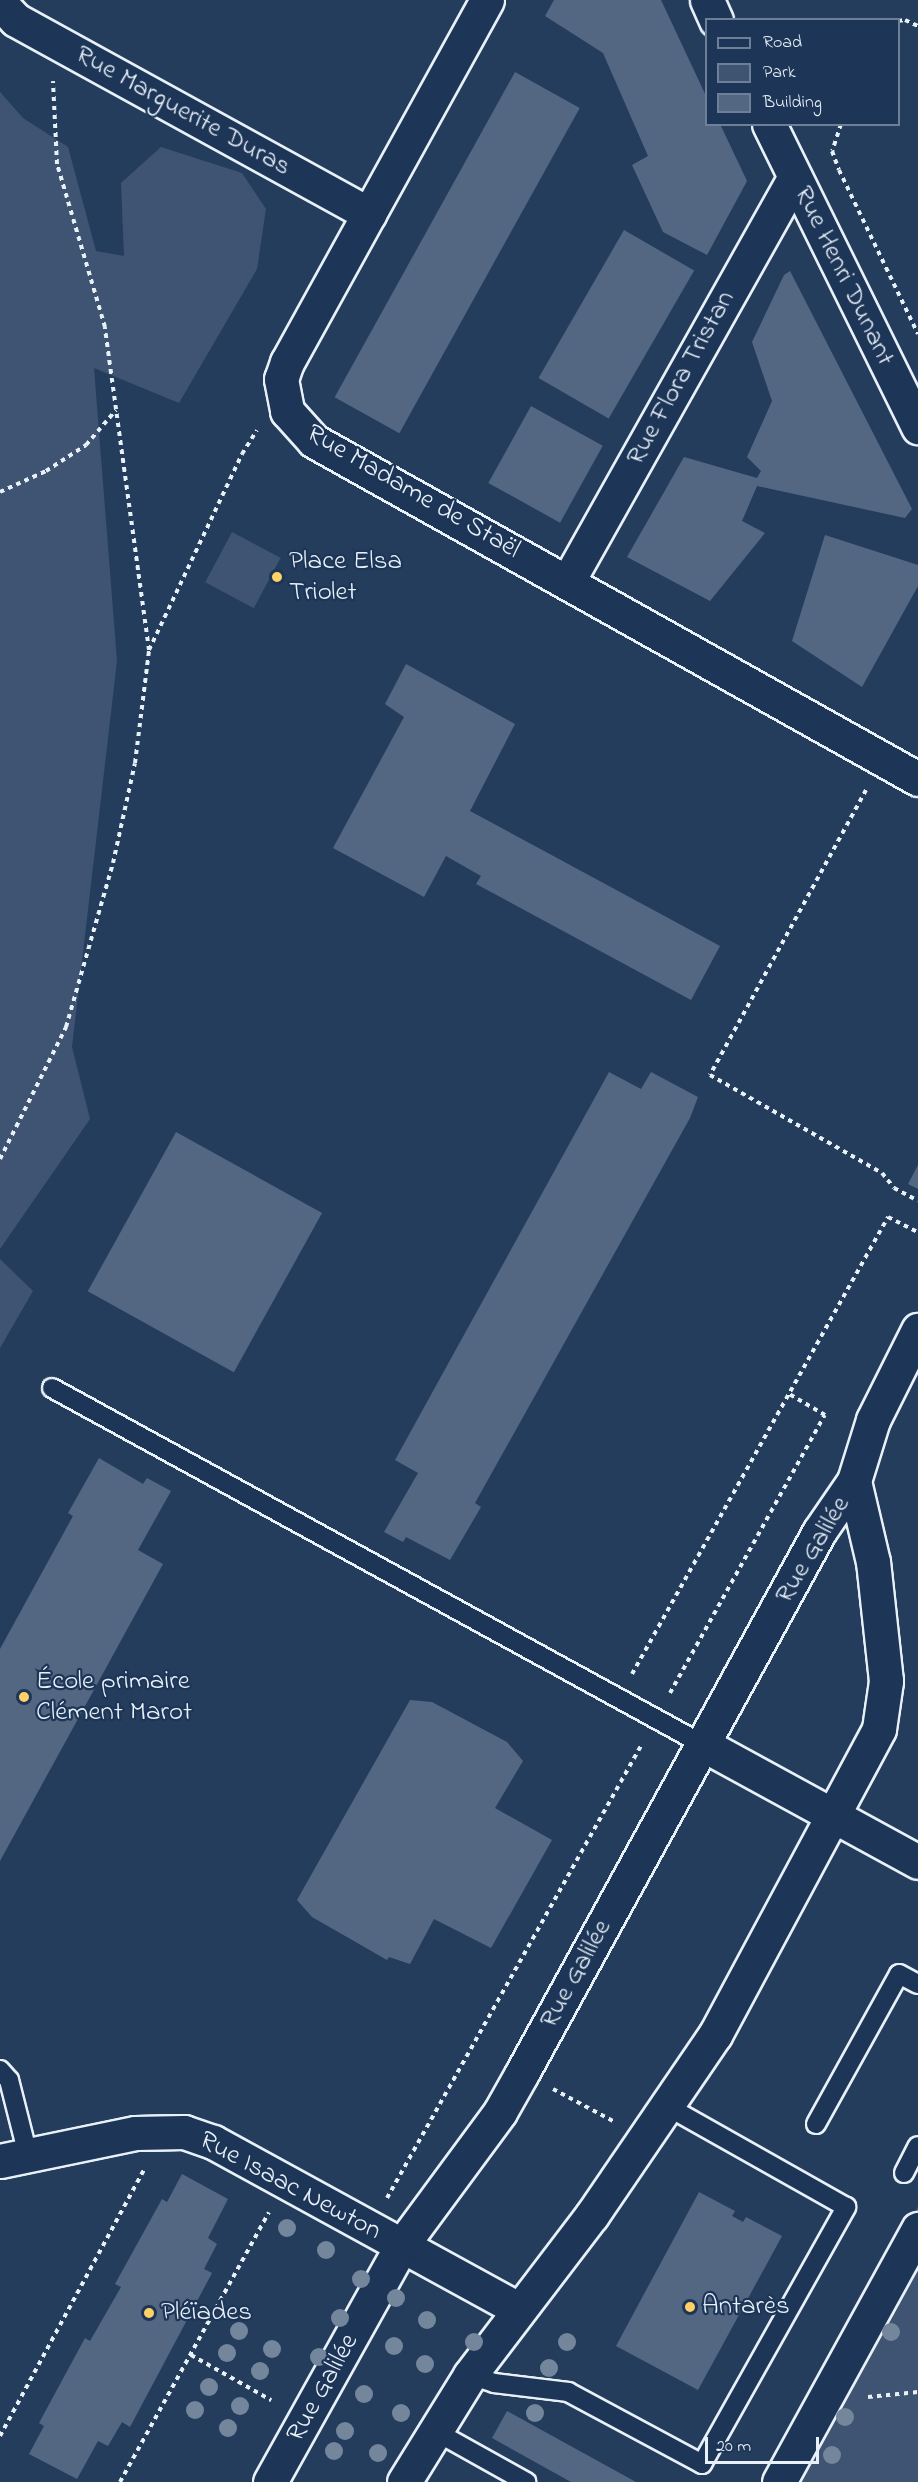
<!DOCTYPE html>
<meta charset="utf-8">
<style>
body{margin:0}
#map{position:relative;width:918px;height:2482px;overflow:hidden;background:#253d5d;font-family:"Indie Flower",sans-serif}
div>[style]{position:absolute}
.green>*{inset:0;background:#3e5472;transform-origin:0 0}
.building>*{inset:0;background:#536782;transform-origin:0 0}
.path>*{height:4px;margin-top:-2px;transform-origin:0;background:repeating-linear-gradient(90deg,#e8f1f8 0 4.5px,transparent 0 9px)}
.roads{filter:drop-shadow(2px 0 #e8f1f8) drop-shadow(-2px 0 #e8f1f8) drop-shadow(0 2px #e8f1f8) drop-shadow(0 -2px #e8f1f8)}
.lane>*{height:18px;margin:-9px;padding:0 9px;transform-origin:9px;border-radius:9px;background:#1d3557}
.street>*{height:33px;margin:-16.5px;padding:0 16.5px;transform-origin:16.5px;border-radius:16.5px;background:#1d3557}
.secondary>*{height:33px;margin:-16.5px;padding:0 16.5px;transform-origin:16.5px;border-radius:16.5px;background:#1d3557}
.trees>*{width:18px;height:18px;margin:-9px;border-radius:50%;background:#74869c}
.dots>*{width:16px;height:16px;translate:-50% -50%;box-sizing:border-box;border:3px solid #1d3557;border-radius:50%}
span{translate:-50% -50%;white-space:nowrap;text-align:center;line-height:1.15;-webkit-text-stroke:4.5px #1d3557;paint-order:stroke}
.street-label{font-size:27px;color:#e8f1f8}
.poi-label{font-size:27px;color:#e8f1f8}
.left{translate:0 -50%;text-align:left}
.legend{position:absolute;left:705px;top:18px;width:195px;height:108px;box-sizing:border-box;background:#1d3557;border:2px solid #6e8097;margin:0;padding:8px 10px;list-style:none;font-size:18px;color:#e8f1f8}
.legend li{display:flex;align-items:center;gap:12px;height:30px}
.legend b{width:30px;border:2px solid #6e8097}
.scale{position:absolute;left:705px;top:2437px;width:114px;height:27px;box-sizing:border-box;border:3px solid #e8f1f8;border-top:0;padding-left:8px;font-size:18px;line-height:21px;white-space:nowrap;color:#e8f1f8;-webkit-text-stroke:4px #1d3557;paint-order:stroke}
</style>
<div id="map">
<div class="green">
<div style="clip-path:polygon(0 92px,23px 118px,68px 147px,96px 251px,124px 256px,121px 183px,161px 147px,242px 173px,266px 209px,257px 269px,179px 403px,94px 368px,117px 661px,72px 1047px,90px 1119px,0 1249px)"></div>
<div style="left:232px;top:532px;width:55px;height:57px;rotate:28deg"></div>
<div style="clip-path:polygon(0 1259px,33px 1291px,0 1348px)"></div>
<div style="clip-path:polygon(918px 2206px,918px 2482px,768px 2482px,815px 2397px)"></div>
</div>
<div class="building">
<div style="clip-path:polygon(554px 0,661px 0,706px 96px,706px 124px,720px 124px,747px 181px,707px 255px,663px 232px,632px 165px,648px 156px,603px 53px,545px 16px)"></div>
<div style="left:515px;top:72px;width:74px;height:372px;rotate:29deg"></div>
<div style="left:624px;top:230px;width:81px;height:171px;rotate:30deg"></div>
<div style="clip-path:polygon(790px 271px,912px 509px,905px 518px,757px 486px,742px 521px,765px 533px,710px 601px,627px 557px,684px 457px,757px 478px,761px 471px,747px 457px,772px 401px,752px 342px,784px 275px)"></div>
<div style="left:531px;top:406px;width:82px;height:88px;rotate:29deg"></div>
<div style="clip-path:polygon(825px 535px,918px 565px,918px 586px,862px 687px,792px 641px)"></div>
<div style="clip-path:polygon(406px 664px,515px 724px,470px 811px,720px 946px,691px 1000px,476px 884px,481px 876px,446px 856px,424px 897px,333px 848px,404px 717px,385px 704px)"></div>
<div style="clip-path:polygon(609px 1072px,641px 1089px,651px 1072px,698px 1097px,690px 1118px,475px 1503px,481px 1507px,450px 1560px,406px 1537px,403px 1542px,384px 1532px,418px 1473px,395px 1460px)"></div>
<div style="left:176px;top:1132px;width:167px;height:182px;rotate:29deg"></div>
<div style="clip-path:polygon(918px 1165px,918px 1189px,908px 1184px)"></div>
<div style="clip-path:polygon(99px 1458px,143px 1484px,147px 1478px,171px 1491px,138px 1550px,163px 1564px,0 1861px,0 1649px,73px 1516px,68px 1513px)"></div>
<div style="clip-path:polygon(410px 1700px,432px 1702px,507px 1742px,523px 1761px,495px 1808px,552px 1840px,491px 1948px,434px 1919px,410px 1964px,389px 1957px,387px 1960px,312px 1917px,297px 1900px)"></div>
<div style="clip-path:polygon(182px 2174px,228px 2199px,208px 2238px,217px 2244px,204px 2269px,212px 2273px,130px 2427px,122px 2422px,108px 2446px,98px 2441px,77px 2479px,29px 2454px,44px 2426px,39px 2423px,85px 2338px,90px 2341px,121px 2287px,115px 2284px,162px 2199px,167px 2202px)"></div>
<div style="clip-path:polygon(699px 2192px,735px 2211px,732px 2216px,743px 2222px,746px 2217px,782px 2236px,698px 2390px,616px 2346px)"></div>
<div style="clip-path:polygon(507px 2411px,636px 2482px,571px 2482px,492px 2438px)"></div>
</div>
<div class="path">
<div style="left:898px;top:21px;width:7px;rotate:-8deg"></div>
<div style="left:905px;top:20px;width:14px;rotate:25deg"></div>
<div style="left:841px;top:124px;width:28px;rotate:108deg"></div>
<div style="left:832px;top:151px;width:20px;rotate:70deg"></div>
<div style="left:839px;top:170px;width:182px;rotate:64.3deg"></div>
<div style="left:0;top:492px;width:51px;rotate:-24.5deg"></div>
<div style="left:46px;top:471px;width:48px;rotate:-33deg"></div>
<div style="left:86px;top:445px;width:46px;rotate:-49.4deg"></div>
<div style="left:149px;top:650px;width:217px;rotate:-64.6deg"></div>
<div style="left:242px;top:454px;width:28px;rotate:-58deg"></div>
<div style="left:866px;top:790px;width:325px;rotate:118.7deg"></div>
<div style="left:710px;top:1075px;width:198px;rotate:29.7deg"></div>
<div style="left:882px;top:1173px;width:19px;rotate:51deg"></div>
<div style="left:894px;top:1188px;width:27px;rotate:28deg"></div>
<div style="left:0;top:1159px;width:148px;rotate:-63.4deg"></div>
<div style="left:66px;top:1027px;width:171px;rotate:-74deg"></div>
<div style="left:113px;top:863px;width:102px;rotate:-77.6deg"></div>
<div style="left:135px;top:763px;width:114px;rotate:-82.9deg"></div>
<div style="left:149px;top:650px;width:326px;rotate:-97.8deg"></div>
<div style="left:105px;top:327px;width:170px;rotate:-106.4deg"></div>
<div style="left:57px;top:164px;width:83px;rotate:-92.8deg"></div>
<div style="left:632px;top:1674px;width:524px;rotate:-60.74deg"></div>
<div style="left:888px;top:1217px;width:34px;rotate:27deg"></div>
<div style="left:670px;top:1693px;width:318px;rotate:-60.9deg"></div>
<div style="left:825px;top:1415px;width:42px;rotate:-149.7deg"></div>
<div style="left:553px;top:2089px;width:68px;rotate:28.1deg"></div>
<div style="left:387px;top:2198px;width:521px;rotate:-60.68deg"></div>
<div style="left:191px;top:2355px;width:92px;rotate:29.4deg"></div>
<div style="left:868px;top:2397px;width:50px;rotate:-5.7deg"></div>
<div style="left:0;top:2436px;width:305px;rotate:-61.6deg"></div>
<div style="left:120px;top:2482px;width:308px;rotate:-61.1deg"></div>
</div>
<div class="roads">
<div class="lane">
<div style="left:52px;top:1388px;width:741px;rotate:28.71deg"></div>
<div style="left:0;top:2070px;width:13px;rotate:48deg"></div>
<div style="left:9px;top:2080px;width:77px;rotate:75.8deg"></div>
<div style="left:816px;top:2124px;width:171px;rotate:-61deg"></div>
<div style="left:899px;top:1974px;width:21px;rotate:28deg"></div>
<div style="left:904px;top:2173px;width:30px;rotate:-63deg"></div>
<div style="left:470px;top:2375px;width:25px;rotate:18deg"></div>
<div style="left:494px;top:2383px;width:75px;rotate:6.9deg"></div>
<div style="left:568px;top:2392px;width:152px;rotate:28.2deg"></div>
<div style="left:702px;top:2464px;width:295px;rotate:-60.7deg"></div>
<div style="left:846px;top:2207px;width:206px;rotate:-150.6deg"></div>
<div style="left:433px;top:2430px;width:107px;rotate:29.2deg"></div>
</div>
<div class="street">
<div style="left:487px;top:0;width:414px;rotate:118.9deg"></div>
<div style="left:287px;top:362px;width:18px;rotate:109deg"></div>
<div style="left:281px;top:379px;width:33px;rotate:79deg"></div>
<div style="left:287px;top:411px;width:40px;rotate:48deg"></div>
<div style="left:314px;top:441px;width:692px;rotate:29.23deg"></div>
<div style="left:0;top:3px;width:23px;rotate:47deg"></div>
<div style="left:16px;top:20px;width:403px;rotate:28.8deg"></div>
<div style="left:568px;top:581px;width:463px;rotate:-60.7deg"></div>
<div style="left:702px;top:1744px;width:246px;rotate:28.6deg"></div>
<div style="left:0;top:2161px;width:138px;rotate:-11.7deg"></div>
<div style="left:135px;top:2133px;width:49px;rotate:-1.2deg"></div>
<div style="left:184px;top:2132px;width:31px;rotate:19deg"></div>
<div style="left:213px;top:2142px;width:348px;rotate:28.7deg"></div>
<div style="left:779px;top:2482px;width:289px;rotate:-61.2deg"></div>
</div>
<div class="secondary">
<div style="left:707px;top:0;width:22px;rotate:66deg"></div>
<div style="left:769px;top:124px;width:338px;rotate:63.8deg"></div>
<div style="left:270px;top:2482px;width:271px;rotate:-60.9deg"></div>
<div style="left:402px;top:2245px;width:165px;rotate:-53.6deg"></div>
<div style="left:500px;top:2112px;width:45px;rotate:-60.6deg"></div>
<div style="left:522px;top:2073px;width:617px;rotate:-61.23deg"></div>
<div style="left:819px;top:1532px;width:62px;rotate:-55.5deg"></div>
<div style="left:854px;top:1481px;width:64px;rotate:-72.7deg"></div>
<div style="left:873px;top:1420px;width:101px;rotate:-63.4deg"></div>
<div style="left:404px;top:2482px;width:126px;rotate:-58.3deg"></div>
<div style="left:470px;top:2375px;width:201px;rotate:-52.7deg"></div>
<div style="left:592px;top:2215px;width:218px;rotate:-55.7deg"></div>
<div style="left:715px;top:2035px;width:347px;rotate:-61.8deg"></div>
<div style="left:879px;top:1729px;width:49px;rotate:-81.7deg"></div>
<div style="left:886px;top:1681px;width:120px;rotate:-96.2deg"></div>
<div style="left:873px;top:1562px;width:83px;rotate:-103.2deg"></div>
</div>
</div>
<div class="trees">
<div style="left:287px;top:2228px"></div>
<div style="left:326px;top:2250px"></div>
<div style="left:361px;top:2279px"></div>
<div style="left:396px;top:2298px"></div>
<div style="left:340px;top:2318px"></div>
<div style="left:427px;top:2320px"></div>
<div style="left:239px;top:2331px"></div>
<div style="left:891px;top:2332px"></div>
<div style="left:474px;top:2342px"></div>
<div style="left:567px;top:2342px"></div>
<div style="left:394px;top:2346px"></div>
<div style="left:272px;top:2349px"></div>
<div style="left:227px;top:2353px"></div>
<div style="left:319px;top:2357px"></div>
<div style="left:425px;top:2364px"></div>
<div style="left:549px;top:2368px"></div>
<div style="left:260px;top:2371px"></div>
<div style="left:209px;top:2387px"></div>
<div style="left:364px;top:2394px"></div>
<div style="left:240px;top:2406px"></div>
<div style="left:195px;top:2410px"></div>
<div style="left:401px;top:2413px"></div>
<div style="left:535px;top:2413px"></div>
<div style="left:845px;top:2417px"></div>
<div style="left:228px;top:2428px"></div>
<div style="left:345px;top:2431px"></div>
<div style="left:334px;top:2451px"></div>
<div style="left:378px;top:2453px"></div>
<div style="left:832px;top:2455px"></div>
</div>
<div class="dots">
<div style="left:277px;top:577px;background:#ffd166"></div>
<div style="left:24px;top:1697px;background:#ffd166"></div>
<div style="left:690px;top:2307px;background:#ffd166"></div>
<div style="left:149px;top:2313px;background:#ffd166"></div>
</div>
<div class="street-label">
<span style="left:183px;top:111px;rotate:29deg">Rue Marguerite Duras</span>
<span style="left:844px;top:276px;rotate:64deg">Rue Henri Dunant</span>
<span style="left:681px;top:378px;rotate:-61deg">Rue Flora Tristan</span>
<span style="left:413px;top:492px;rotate:30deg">Rue Madame de Staël</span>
<span style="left:813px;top:1550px;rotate:-59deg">Rue Galilée</span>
<span style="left:576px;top:1974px;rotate:-61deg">Rue Galilée</span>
<span style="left:290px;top:2186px;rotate:28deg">Rue Isaac Newton</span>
<span style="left:323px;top:2388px;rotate:-61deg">Rue Galilée</span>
</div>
<div class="poi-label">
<span class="left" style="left:289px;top:577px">Place Elsa<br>Triolet</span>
<span class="left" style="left:36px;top:1697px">École primaire<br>Clément Marot</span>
<span class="left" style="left:702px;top:2307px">Antarès</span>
<span class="left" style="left:161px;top:2313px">Pléïades</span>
</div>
<ul class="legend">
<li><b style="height:8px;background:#1d3557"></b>Road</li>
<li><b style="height:16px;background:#3e5472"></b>Park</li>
<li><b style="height:16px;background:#536782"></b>Building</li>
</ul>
<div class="scale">20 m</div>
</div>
